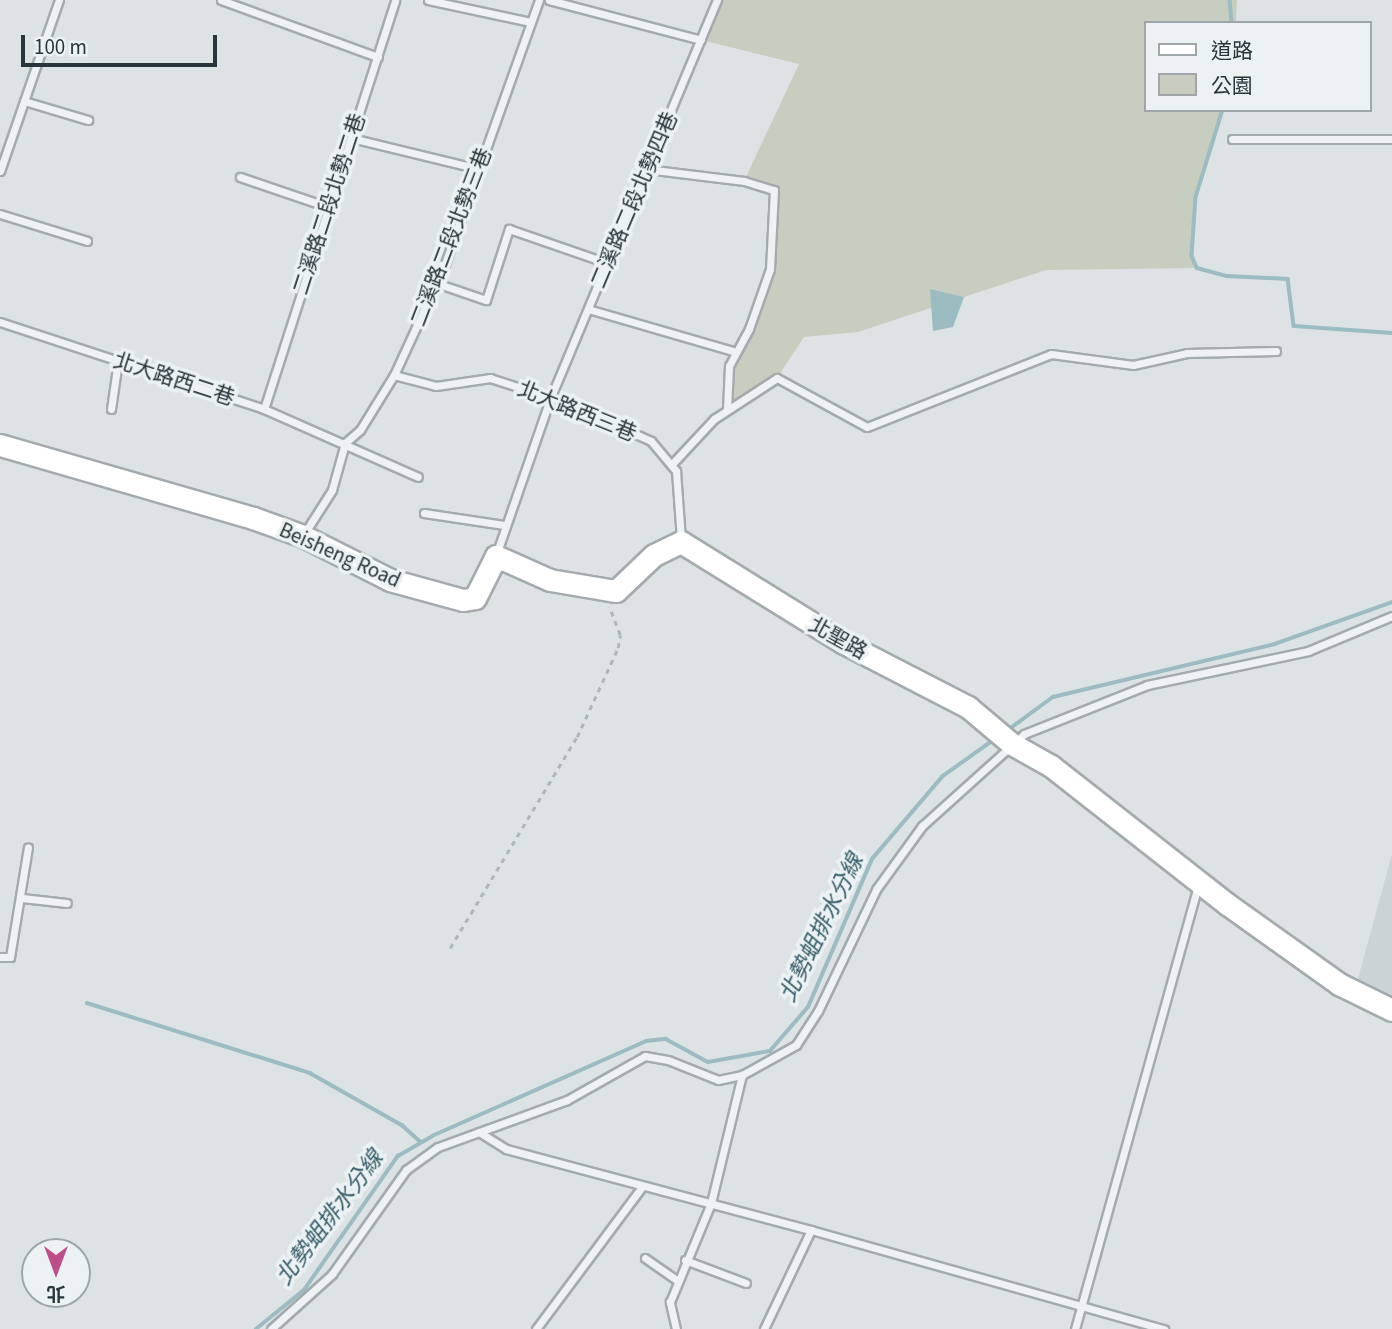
<!DOCTYPE html>
<meta charset="utf-8">
<style>
body{margin:0}
#map{position:relative;width:1392px;height:1329px;overflow:hidden;background:#dde3e5;font-family:"Source Sans 3","Noto Sans TC",sans-serif}
div>[style]{position:absolute}
.built>*{inset:0;background:#cbd3d6}
.green>*{inset:0;background:#c8cebf}
.water>*{inset:0;background:#9bbcc1}
.stream>*{height:3.5px;margin:-1.75px;padding:0 1.75px;transform-origin:1.75px;border-radius:1.75px;background:#9bbcc1}
.path>*{height:2.5px;margin-top:-1.25px;transform-origin:0;background:repeating-linear-gradient(90deg,#afb6b8 0 5px,transparent 0 10px)}
.roads{filter:drop-shadow(2px 0 #a3abae) drop-shadow(-2px 0 #a3abae) drop-shadow(0 2px #a3abae) drop-shadow(0 -2px #a3abae)}
.lane>*{height:7px;margin:-3.5px;padding:0 3.5px;transform-origin:3.5px;border-radius:3.5px;background:#eff2f4}
.secondary>*{height:21px;margin:-10.5px;padding:0 10.5px;transform-origin:10.5px;border-radius:10.5px;background:#fff}
span{translate:-50% -50%;white-space:nowrap;text-align:center;line-height:1.15;-webkit-text-stroke:7px #ecf1f3;paint-order:stroke}
.street-label{font-size:21px;color:#28353a}
.water-label{font-size:23px;color:#376069;font-style:italic}
.legend{position:absolute;left:1144px;top:21px;width:228px;height:91px;box-sizing:border-box;background:#ecf1f3;border:2px solid #9ea6a9;margin:0;padding:9px 12px;list-style:none;font-size:21px;color:#28353a}
.legend li{display:flex;align-items:center;gap:14px;height:35px}
.legend b{width:35px;border:2px solid #9ea6a9}
.north{position:absolute;left:21px;top:1238px;width:70px;height:70px;box-sizing:border-box;background:#ecf1f3;border:2px solid #9ea6a9;border-radius:50%;rotate:180deg;font-size:19px;font-weight:700;line-height:28px;text-align:center;color:#28353a}
.north::after{content:'';display:block;margin:auto;width:24px;height:32px;background:#bd4e89;clip-path:polygon(50% 0,100% 100%,50% 72%,0 100%)}
.scale{position:absolute;left:21px;top:35px;width:196px;height:32px;box-sizing:border-box;border:4px solid #28353a;border-top:0;padding-left:9px;font-size:21px;line-height:24px;white-space:nowrap;color:#28353a;-webkit-text-stroke:5px #ecf1f3;paint-order:stroke}
</style>
<div id="map">
<div class="built">
<div style="clip-path:polygon(1392px 854px,1392px 1000px,1356px 986px)"></div>
</div>
<div class="green">
<div style="clip-path:polygon(717px 0,1237px 0,1236px 23px,1145px 23px,1145px 110px,1223px 110px,1196px 197px,1192px 256px,1197px 268px,1046px 270px,858px 332px,804px 337px,777px 378px,727px 410px,729px 366px,749px 329px,770px 269px,774px 190px,744px 181px,799px 64px,701px 40px)"></div>
</div>
<div class="water">
<div style="clip-path:polygon(930px 289px,964px 297px,953px 327px,933px 331px)"></div>
</div>
<div class="stream">
<div style="left:1230px;top:0;width:23px;rotate:85deg"></div>
<div style="left:1223px;top:110px;width:91px;rotate:107.2deg"></div>
<div style="left:1196px;top:197px;width:59px;rotate:93.9deg"></div>
<div style="left:1192px;top:256px;width:13px;rotate:67deg"></div>
<div style="left:1197px;top:268px;width:31px;rotate:15deg"></div>
<div style="left:1227px;top:276px;width:61px;rotate:2.8deg"></div>
<div style="left:1288px;top:279px;width:47px;rotate:82.7deg"></div>
<div style="left:1294px;top:326px;width:98px;rotate:4.1deg"></div>
<div style="left:1008px;top:730px;width:56px;rotate:-36.3deg"></div>
<div style="left:1053px;top:697px;width:228px;rotate:-13.4deg"></div>
<div style="left:1275px;top:644px;width:124px;rotate:-19.7deg"></div>
<div style="left:87px;top:1003px;width:234px;rotate:17.4deg"></div>
<div style="left:310px;top:1073px;width:106px;rotate:29.5deg"></div>
<div style="left:402px;top:1125px;width:25px;rotate:42deg"></div>
<div style="left:256px;top:1329px;width:62px;rotate:-39.1deg"></div>
<div style="left:304px;top:1290px;width:164px;rotate:-55deg"></div>
<div style="left:398px;top:1156px;width:39px;rotate:-30deg"></div>
<div style="left:432px;top:1136px;width:234px;rotate:-23.9deg"></div>
<div style="left:646px;top:1041px;width:20px;rotate:-6deg"></div>
<div style="left:666px;top:1039px;width:48px;rotate:28.7deg"></div>
<div style="left:708px;top:1062px;width:63px;rotate:-10.1deg"></div>
<div style="left:770px;top:1051px;width:58px;rotate:-49.2deg"></div>
<div style="left:808px;top:1007px;width:161px;rotate:-66.6deg"></div>
<div style="left:872px;top:859px;width:109px;rotate:-49.5deg"></div>
<div style="left:943px;top:776px;width:65px;rotate:-35.6deg"></div>
</div>
<div class="path">
<div style="left:450px;top:948px;width:246px;rotate:-59deg"></div>
<div style="left:577px;top:737px;width:98px;rotate:-65.3deg"></div>
<div style="left:618px;top:648px;width:13px;rotate:-81deg"></div>
<div style="left:620px;top:635px;width:30px;rotate:-111deg"></div>
</div>
<div class="roads">
<div class="lane">
<div style="left:221px;top:0;width:167px;rotate:20deg"></div>
<div style="left:428px;top:0;width:105px;rotate:12.1deg"></div>
<div style="left:549px;top:0;width:157px;rotate:14.7deg"></div>
<div style="left:24px;top:101px;width:67px;rotate:16.5deg"></div>
<div style="left:351px;top:138px;width:132px;rotate:13.6deg"></div>
<div style="left:1232px;top:139px;width:160px"></div>
<div style="left:646px;top:169px;width:99px;rotate:7deg"></div>
<div style="left:744px;top:181px;width:31px;rotate:17deg"></div>
<div style="left:774px;top:190px;width:79px;rotate:92.9deg"></div>
<div style="left:770px;top:269px;width:64px;rotate:109.3deg"></div>
<div style="left:749px;top:329px;width:42px;rotate:118.4deg"></div>
<div style="left:729px;top:366px;width:44px;rotate:92.6deg"></div>
<div style="left:0;top:171px;width:181px;rotate:-71deg"></div>
<div style="left:240px;top:177px;width:93px;rotate:18.8deg"></div>
<div style="left:0;top:214px;width:91px;rotate:17.2deg"></div>
<div style="left:436px;top:283px;width:53px;rotate:18.8deg"></div>
<div style="left:486px;top:300px;width:75px;rotate:-72.1deg"></div>
<div style="left:509px;top:229px;width:104px;rotate:19.1deg"></div>
<div style="left:588px;top:309px;width:154px;rotate:16.2deg"></div>
<div style="left:0;top:322px;width:278px;rotate:18.2deg"></div>
<div style="left:264px;top:409px;width:168px;rotate:23.8deg"></div>
<div style="left:394px;top:375px;width:43px;rotate:14.7deg"></div>
<div style="left:436px;top:386px;width:55px;rotate:-8.4deg"></div>
<div style="left:490px;top:378px;width:81px;rotate:18deg"></div>
<div style="left:567px;top:403px;width:92px;rotate:24.3deg"></div>
<div style="left:651px;top:441px;width:39px;rotate:50deg"></div>
<div style="left:676px;top:471px;width:68px;rotate:85.8deg"></div>
<div style="left:111px;top:409px;width:49px;rotate:-81.7deg"></div>
<div style="left:264px;top:409px;width:429px;rotate:-72.2deg"></div>
<div style="left:672px;top:464px;width:62px;rotate:-47deg"></div>
<div style="left:714px;top:419px;width:75px;rotate:-33.1deg"></div>
<div style="left:777px;top:378px;width:102px;rotate:28.6deg"></div>
<div style="left:867px;top:427px;width:198px;rotate:-21.6deg"></div>
<div style="left:1051px;top:354px;width:83px;rotate:7.6deg"></div>
<div style="left:1133px;top:365px;width:55px;rotate:-12.5deg"></div>
<div style="left:1187px;top:353px;width:89px;rotate:-1.3deg"></div>
<div style="left:424px;top:513px;width:81px;rotate:8.5deg"></div>
<div style="left:304px;top:534px;width:52px;rotate:-57.5deg"></div>
<div style="left:332px;top:490px;width:49px;rotate:-74.5deg"></div>
<div style="left:345px;top:443px;width:20px;rotate:-41deg"></div>
<div style="left:360px;top:430px;width:65px;rotate:-58.3deg"></div>
<div style="left:394px;top:375px;width:122px;rotate:-65.3deg"></div>
<div style="left:445px;top:264px;width:280px;rotate:-70.4deg"></div>
<div style="left:496px;top:555px;width:165px;rotate:-70.9deg"></div>
<div style="left:550px;top:399px;width:433px;rotate:-67.3deg"></div>
<div style="left:22px;top:898px;width:45px;rotate:6.3deg"></div>
<div style="left:0;top:957px;width:10px"></div>
<div style="left:10px;top:957px;width:111px;rotate:-80.7deg"></div>
<div style="left:479px;top:1132px;width:32px;rotate:32deg"></div>
<div style="left:506px;top:1149px;width:316px;rotate:14.9deg"></div>
<div style="left:811px;top:1230px;width:110px;rotate:115.4deg"></div>
<div style="left:811px;top:1230px;width:367px;rotate:15.7deg"></div>
<div style="left:645px;top:1258px;width:40px;rotate:34.9deg"></div>
<div style="left:685px;top:1260px;width:65px;rotate:20.7deg"></div>
<div style="left:271px;top:1329px;width:82px;rotate:-42deg"></div>
<div style="left:332px;top:1274px;width:128px;rotate:-54.6deg"></div>
<div style="left:406px;top:1170px;width:39px;rotate:-36deg"></div>
<div style="left:438px;top:1147px;width:137px;rotate:-20deg"></div>
<div style="left:567px;top:1100px;width:90px;rotate:-29.4deg"></div>
<div style="left:645px;top:1056px;width:23px;rotate:10deg"></div>
<div style="left:668px;top:1060px;width:54px;rotate:21.8deg"></div>
<div style="left:718px;top:1080px;width:25px;rotate:-12deg"></div>
<div style="left:742px;top:1075px;width:62px;rotate:-29.1deg"></div>
<div style="left:796px;top:1045px;width:40px;rotate:-57.1deg"></div>
<div style="left:818px;top:1011px;width:136px;rotate:-64.4deg"></div>
<div style="left:877px;top:888px;width:77px;rotate:-54deg"></div>
<div style="left:922px;top:826px;width:137px;rotate:-42deg"></div>
<div style="left:1024px;top:734px;width:132px;rotate:-21.7deg"></div>
<div style="left:1147px;top:685px;width:165px;rotate:-11.9deg"></div>
<div style="left:1308px;top:651px;width:91px;rotate:-22.6deg"></div>
<div style="left:536px;top:1329px;width:176px;rotate:-53.3deg"></div>
<div style="left:676px;top:1329px;width:28px;rotate:-103deg"></div>
<div style="left:670px;top:1302px;width:107px;rotate:-67.5deg"></div>
<div style="left:711px;top:1203px;width:132px;rotate:-76.4deg"></div>
<div style="left:1075px;top:1329px;width:460px;rotate:-74.5deg"></div>
</div>
<div class="secondary">
<div style="left:0;top:445px;width:263px;rotate:16.1deg"></div>
<div style="left:253px;top:518px;width:53px;rotate:19.8deg"></div>
<div style="left:303px;top:536px;width:97px;rotate:26.8deg"></div>
<div style="left:390px;top:580px;width:76px;rotate:15.3deg"></div>
<div style="left:463px;top:600px;width:12px;rotate:-9deg"></div>
<div style="left:475px;top:598px;width:47px;rotate:-63.4deg"></div>
<div style="left:496px;top:556px;width:59px;rotate:24deg"></div>
<div style="left:550px;top:580px;width:67px;rotate:9.5deg"></div>
<div style="left:616px;top:591px;width:52px;rotate:-43.5deg"></div>
<div style="left:654px;top:555px;width:30px;rotate:-26deg"></div>
<div style="left:681px;top:542px;width:190px;rotate:31.8deg"></div>
<div style="left:842px;top:642px;width:142px;rotate:27.3deg"></div>
<div style="left:968px;top:707px;width:57px;rotate:40.1deg"></div>
<div style="left:1012px;top:744px;width:45px;rotate:29.4deg"></div>
<div style="left:1051px;top:766px;width:224px;rotate:38.1deg"></div>
<div style="left:1227px;top:904px;width:138px;rotate:35.5deg"></div>
<div style="left:1339px;top:984px;width:59px;rotate:26.1deg"></div>
</div>
</div>
<div class="street-label">
<span style="left:634px;top:200px;rotate:-67deg">二溪路二段北勢四巷</span>
<span style="left:329px;top:204px;rotate:-72deg">二溪路二段北勢二巷</span>
<span style="left:451px;top:237px;rotate:-69deg">二溪路二段北勢三巷</span>
<span style="left:174px;top:379px;rotate:18deg">北大路西二巷</span>
<span style="left:577px;top:411px;rotate:22deg">北大路西三巷</span>
<span style="left:340px;top:555px;rotate:24deg">Beisheng Road</span>
<span style="left:838px;top:638px;rotate:29deg">北聖路</span>
</div>
<div class="water-label">
<span style="left:822px;top:928px;rotate:-64deg">北勢蛆排水分線</span>
<span style="left:330px;top:1218px;rotate:-53deg">北勢蛆排水分線</span>
</div>
<ul class="legend">
<li><b style="height:9px;background:#fff"></b>道路</li>
<li><b style="height:19px;background:#c8cebf"></b>公園</li>
</ul>
<div class="north">北</div>
<div class="scale">100 m</div>
</div>
